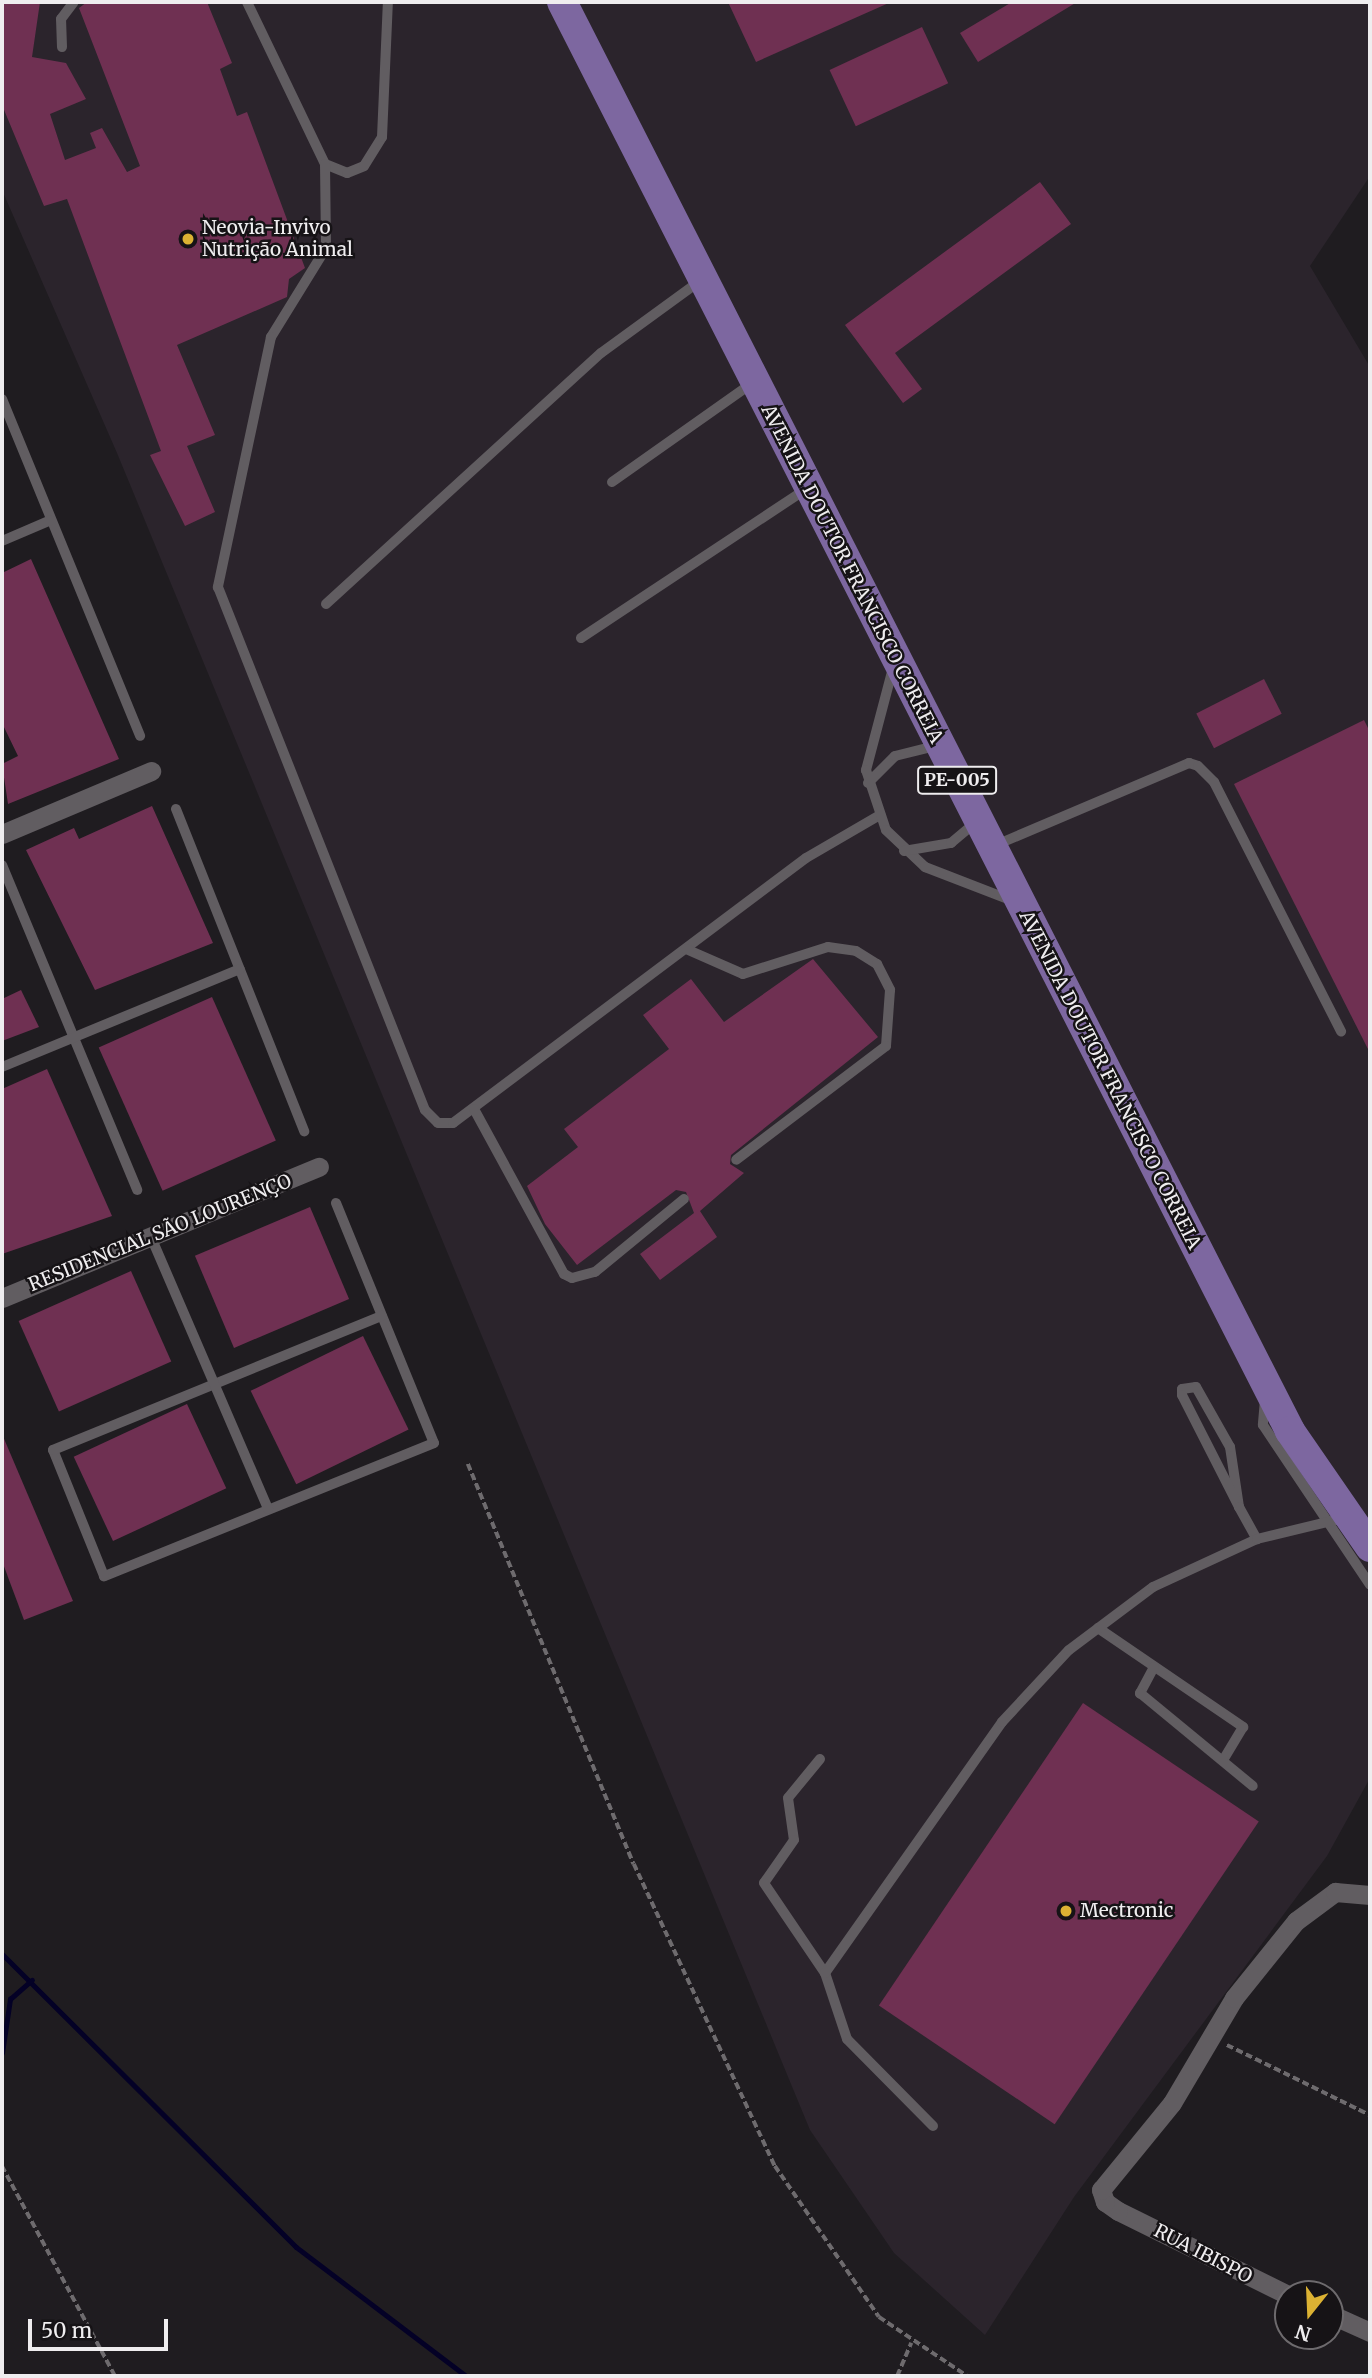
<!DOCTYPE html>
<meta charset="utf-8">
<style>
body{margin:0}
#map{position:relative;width:1372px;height:2378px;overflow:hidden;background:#1f1c20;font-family:Merriweather,serif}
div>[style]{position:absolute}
.built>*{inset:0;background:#2b242c}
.stream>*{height:5px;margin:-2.5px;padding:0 2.5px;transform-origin:2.5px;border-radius:2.5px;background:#040126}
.building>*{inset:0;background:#6f3052;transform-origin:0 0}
.path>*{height:3.5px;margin-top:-1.75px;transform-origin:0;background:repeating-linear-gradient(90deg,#6e6b6e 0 7px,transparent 0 10.5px)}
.service>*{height:10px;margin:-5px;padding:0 5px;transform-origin:5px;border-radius:5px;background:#615d61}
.minor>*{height:19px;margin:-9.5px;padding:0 9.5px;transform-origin:9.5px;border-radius:9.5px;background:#615d61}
.primary>*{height:30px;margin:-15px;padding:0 15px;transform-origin:15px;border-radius:15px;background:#7d67a0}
.dots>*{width:19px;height:19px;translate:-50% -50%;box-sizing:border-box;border:4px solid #161316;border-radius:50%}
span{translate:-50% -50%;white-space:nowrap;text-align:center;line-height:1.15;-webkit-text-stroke:5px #161316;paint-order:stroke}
.shield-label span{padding:2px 5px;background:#161316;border:2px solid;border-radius:5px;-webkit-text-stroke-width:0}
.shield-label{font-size:18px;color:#efedef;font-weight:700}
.poi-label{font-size:19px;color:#efedef}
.left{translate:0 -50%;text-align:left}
.street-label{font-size:19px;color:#efedef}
.frame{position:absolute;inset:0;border:4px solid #efedef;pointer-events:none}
.north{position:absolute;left:1274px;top:2280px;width:70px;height:70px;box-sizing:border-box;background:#161316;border:2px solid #6d6a6d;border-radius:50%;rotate:198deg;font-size:19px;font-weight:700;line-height:28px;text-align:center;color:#efedef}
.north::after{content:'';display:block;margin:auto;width:24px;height:32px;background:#dcb233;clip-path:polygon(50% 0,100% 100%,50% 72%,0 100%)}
.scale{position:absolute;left:28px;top:2319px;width:140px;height:32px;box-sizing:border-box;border:4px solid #efedef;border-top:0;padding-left:9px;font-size:21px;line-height:24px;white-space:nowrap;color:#efedef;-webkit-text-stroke:5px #161316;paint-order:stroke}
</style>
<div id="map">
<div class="built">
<div style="clip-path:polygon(2px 2px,1370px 2px,1370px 176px,1310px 266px,1370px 367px,1370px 1778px,1327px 1856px,1074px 2197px,985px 2335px,894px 2253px,810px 2130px,117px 453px,2px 190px)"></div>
</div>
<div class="stream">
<div style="left:2px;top:1954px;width:415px;rotate:44.9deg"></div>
<div style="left:296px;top:2247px;width:213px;rotate:37.2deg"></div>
<div style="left:2px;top:2053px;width:55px;rotate:-81.6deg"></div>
<div style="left:10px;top:1999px;width:29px;rotate:-41deg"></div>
</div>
<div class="building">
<div style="clip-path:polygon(2px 2px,40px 2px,32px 57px,66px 63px,86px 99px,50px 114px,65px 160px,96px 148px,90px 133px,102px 128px,127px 172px,140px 166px,79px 8px,87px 2px,207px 2px,232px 63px,220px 69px,237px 116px,247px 112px,305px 268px,289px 279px,287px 297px,177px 345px,215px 435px,187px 446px,215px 512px,185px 526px,150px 455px,161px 451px,67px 199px,44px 206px,2px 105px)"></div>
<div style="clip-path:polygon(728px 2px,891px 2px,756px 62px)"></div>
<div style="clip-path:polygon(1012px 2px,1077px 2px,978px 62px,960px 33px)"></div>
<div style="left:922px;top:27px;width:62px;height:102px;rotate:65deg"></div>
<div style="clip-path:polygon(1040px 182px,1071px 224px,895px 353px,922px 389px,903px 403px,845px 325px)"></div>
<div style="clip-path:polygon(31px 559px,119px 759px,8px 804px,2px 764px,18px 756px,2px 723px,2px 573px)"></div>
<div style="left:1264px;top:679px;width:39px;height:76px;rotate:63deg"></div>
<div style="clip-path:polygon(1364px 720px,1370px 732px,1370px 1053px,1234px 784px)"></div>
<div style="clip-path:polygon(152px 806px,213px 943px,95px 990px,26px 850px,74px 828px,79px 839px)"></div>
<div style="clip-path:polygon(813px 959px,878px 1037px,731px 1155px,730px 1164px,744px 1173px,700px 1211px,717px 1237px,660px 1280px,640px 1254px,694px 1213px,686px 1192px,676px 1190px,577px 1265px,545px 1224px,527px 1186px,578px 1147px,564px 1129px,669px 1049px,643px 1015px,691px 979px,724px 1022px)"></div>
<div style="clip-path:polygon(21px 990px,39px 1027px,2px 1041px,2px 999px)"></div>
<div style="left:212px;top:997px;width:157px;height:124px;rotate:66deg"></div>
<div style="clip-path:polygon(47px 1069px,112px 1216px,2px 1254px,2px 1089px)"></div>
<div style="left:310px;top:1207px;width:100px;height:125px;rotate:67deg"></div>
<div style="left:131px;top:1271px;width:99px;height:123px;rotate:66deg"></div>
<div style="left:363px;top:1336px;width:104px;height:125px;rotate:64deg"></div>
<div style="left:187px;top:1404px;width:93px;height:125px;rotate:65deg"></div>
<div style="clip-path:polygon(2px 1434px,73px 1601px,24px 1620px,2px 1561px)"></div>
<div style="left:1083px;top:1703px;width:212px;height:365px;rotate:34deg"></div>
</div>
<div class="path">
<div style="left:468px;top:1464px;width:433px;rotate:67.5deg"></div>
<div style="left:634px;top:1864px;width:333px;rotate:65deg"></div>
<div style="left:775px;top:2166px;width:183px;rotate:55.4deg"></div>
<div style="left:879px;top:2317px;width:106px;rotate:33.8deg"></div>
<div style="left:1227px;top:2045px;width:159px;rotate:26.1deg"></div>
<div style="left:2px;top:2166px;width:238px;rotate:61.7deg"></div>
<div style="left:897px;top:2376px;width:36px;rotate:-67deg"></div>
</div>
<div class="service">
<div style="left:247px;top:2px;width:180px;rotate:64.3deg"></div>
<div style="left:325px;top:164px;width:24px;rotate:22deg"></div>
<div style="left:347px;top:173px;width:18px;rotate:-22deg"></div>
<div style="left:364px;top:166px;width:34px;rotate:-58deg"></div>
<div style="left:382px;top:137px;width:135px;rotate:-87.5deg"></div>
<div style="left:62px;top:47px;width:28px;rotate:-92deg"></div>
<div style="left:61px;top:19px;width:21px;rotate:-53deg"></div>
<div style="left:325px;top:164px;width:84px;rotate:89.3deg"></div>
<div style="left:326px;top:248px;width:105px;rotate:121.7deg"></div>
<div style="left:271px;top:337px;width:256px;rotate:102deg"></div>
<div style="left:218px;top:587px;width:562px;rotate:68.41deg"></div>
<div style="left:425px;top:1110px;width:18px;rotate:45deg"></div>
<div style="left:438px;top:1123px;width:15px"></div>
<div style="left:453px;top:1123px;width:441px;rotate:-36.9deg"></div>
<div style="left:806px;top:858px;width:86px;rotate:-30.2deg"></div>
<div style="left:2px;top:399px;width:364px;rotate:67.7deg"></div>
<div style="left:612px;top:482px;width:174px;rotate:-35.2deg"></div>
<div style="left:2px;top:541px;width:53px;rotate:-23.2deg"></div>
<div style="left:326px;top:604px;width:372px;rotate:-42.4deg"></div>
<div style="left:601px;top:353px;width:124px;rotate:-36.1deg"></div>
<div style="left:581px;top:638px;width:268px;rotate:-33.5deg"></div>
<div style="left:893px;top:668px;width:106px;rotate:104.8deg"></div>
<div style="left:866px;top:770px;width:63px;rotate:71.6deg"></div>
<div style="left:886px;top:830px;width:54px;rotate:43.5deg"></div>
<div style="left:925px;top:867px;width:94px;rotate:21.1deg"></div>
<div style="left:868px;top:783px;width:38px;rotate:-45deg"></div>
<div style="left:895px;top:756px;width:41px;rotate:-14deg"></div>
<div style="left:176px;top:809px;width:347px;rotate:68.3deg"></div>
<div style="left:996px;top:845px;width:210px;rotate:-23deg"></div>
<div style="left:1189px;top:763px;width:9px;rotate:18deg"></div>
<div style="left:1198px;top:766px;width:23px;rotate:45deg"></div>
<div style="left:1214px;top:782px;width:280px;rotate:63deg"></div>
<div style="left:904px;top:851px;width:48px;rotate:-9.7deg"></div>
<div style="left:951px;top:843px;width:33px;rotate:-40deg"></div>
<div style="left:2px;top:865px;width:352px;rotate:67.4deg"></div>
<div style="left:686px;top:949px;width:62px;rotate:23.7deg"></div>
<div style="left:743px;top:974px;width:89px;rotate:-17.6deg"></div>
<div style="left:828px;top:947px;width:28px;rotate:8deg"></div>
<div style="left:856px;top:951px;width:25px;rotate:32deg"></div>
<div style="left:877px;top:964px;width:29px;rotate:63deg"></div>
<div style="left:890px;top:990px;width:56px;rotate:94.1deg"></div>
<div style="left:886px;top:1046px;width:188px;rotate:142.8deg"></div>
<div style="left:2px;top:1067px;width:257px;rotate:-22.4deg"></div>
<div style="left:474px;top:1109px;width:188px;rotate:61.4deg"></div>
<div style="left:564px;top:1274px;width:9px;rotate:27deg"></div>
<div style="left:572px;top:1278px;width:24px;rotate:-15deg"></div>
<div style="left:595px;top:1272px;width:115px;rotate:-39.4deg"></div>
<div style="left:336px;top:1203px;width:259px;rotate:67.8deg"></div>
<div style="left:434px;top:1443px;width:356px;rotate:158deg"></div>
<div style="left:104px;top:1576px;width:136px;rotate:-112deg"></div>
<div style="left:53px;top:1450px;width:355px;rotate:-22.2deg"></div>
<div style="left:151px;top:1237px;width:296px;rotate:66.7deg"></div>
<div style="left:1265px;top:1400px;width:25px;rotate:95deg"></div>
<div style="left:1263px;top:1425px;width:192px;rotate:56.2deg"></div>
<div style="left:1239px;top:1507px;width:61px;rotate:-98.5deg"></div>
<div style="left:1230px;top:1447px;width:69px;rotate:-119.5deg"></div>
<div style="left:1196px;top:1387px;width:14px;rotate:172deg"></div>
<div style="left:1182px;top:1389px;width:6px;rotate:90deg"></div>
<div style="left:1182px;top:1395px;width:126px;rotate:63deg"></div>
<div style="left:1239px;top:1507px;width:37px;rotate:61deg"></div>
<div style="left:1098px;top:1628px;width:176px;rotate:34.3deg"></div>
<div style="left:1243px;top:1727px;width:35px;rotate:121deg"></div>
<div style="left:1154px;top:1667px;width:30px;rotate:118deg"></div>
<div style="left:1140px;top:1693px;width:146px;rotate:39.5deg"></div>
<div style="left:820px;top:1759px;width:50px;rotate:129.4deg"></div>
<div style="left:788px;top:1798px;width:42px;rotate:81.9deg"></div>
<div style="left:794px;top:1840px;width:52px;rotate:124.9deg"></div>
<div style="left:764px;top:1883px;width:109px;rotate:55.9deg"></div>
<div style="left:933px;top:2126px;width:122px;rotate:-134.7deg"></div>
<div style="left:847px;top:2039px;width:70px;rotate:-108.4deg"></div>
<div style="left:825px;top:1973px;width:307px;rotate:-54.8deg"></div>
<div style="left:1002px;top:1722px;width:98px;rotate:-47.1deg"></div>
<div style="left:1069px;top:1650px;width:105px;rotate:-36.9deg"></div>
<div style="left:1153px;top:1587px;width:115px;rotate:-24.8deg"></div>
<div style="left:1257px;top:1539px;width:89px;rotate:-13.6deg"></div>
</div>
<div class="minor">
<div style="left:2px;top:834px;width:162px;rotate:-22.9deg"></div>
<div style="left:2px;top:1298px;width:343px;rotate:-22.5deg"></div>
<div style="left:1288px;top:2295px;width:190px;rotate:-153.7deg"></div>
<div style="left:1118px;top:2211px;width:16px;rotate:-145deg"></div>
<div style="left:1105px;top:2202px;width:13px;rotate:-108deg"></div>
<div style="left:1101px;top:2190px;width:112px;rotate:-50.8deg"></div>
<div style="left:1172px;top:2103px;width:122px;rotate:-59.4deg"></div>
<div style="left:1234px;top:1998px;width:99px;rotate:-51.2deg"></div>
<div style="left:1296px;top:1921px;width:49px;rotate:-36.6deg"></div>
<div style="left:1335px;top:1892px;width:35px;rotate:5deg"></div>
<div style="left:1330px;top:2314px;width:44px;rotate:24.2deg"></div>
</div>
<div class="primary">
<div style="left:562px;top:2px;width:1604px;rotate:63deg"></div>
<div style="left:1290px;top:1431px;width:141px;rotate:55.4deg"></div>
</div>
<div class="dots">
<div style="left:188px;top:239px;background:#dcb233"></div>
<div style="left:1066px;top:1911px;background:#dcb233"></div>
</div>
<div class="shield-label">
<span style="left:957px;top:780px">PE-005</span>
</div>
<div class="poi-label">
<span class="left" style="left:202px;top:239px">Neovia-Invivo<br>Nutrição Animal</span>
<span class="left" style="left:1080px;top:1911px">Mectronic</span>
</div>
<div class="street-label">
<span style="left:852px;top:574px;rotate:63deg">AVENIDA DOUTOR FRANCISCO CORREIA</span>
<span style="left:1110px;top:1080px;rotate:63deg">AVENIDA DOUTOR FRANCISCO CORREIA</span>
<span style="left:160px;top:1233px;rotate:-22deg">RESIDENCIAL SÃO LOURENÇO</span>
<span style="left:1203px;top:2254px;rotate:27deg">RUA IBISPO</span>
</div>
<div class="frame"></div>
<div class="north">N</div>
<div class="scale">50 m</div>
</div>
